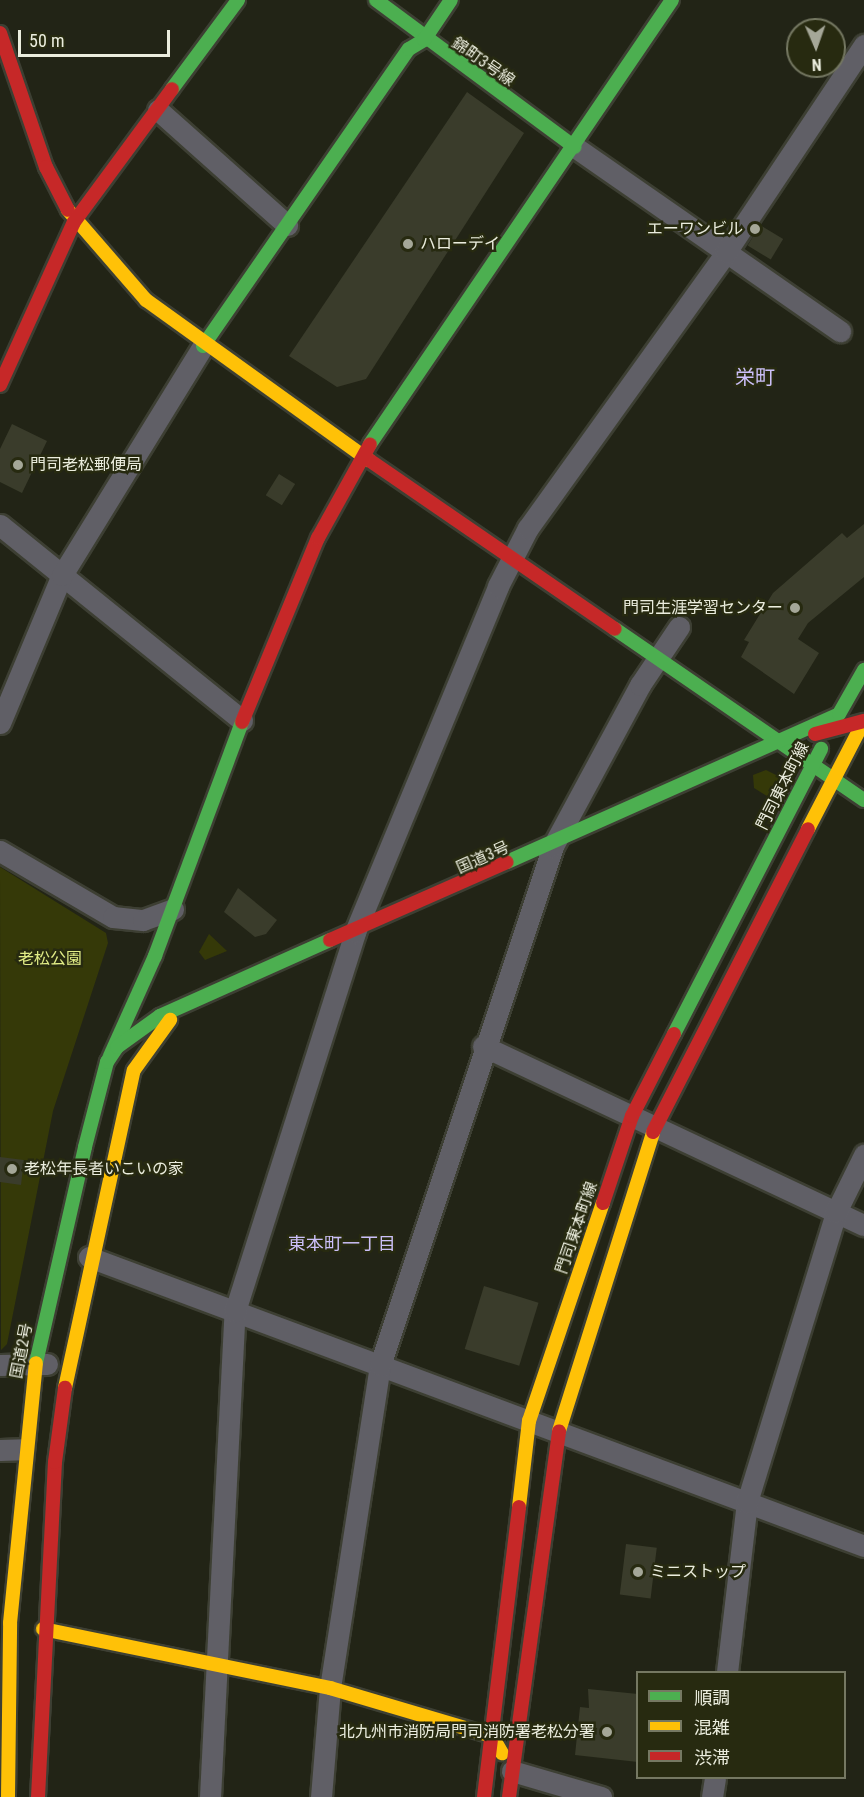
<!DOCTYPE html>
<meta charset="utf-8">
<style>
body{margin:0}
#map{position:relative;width:864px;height:1797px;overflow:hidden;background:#222416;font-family:"Roboto Condensed","Noto Sans JP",sans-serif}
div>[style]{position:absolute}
.green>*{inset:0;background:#353908}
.building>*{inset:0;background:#3a3c2b;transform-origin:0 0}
.roads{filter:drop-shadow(2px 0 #3d3f33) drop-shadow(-2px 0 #3d3f33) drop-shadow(0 2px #3d3f33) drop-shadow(0 -2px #3d3f33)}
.street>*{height:21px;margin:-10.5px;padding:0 10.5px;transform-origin:10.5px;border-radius:10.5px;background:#605f66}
.fast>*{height:14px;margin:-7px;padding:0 7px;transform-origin:7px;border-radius:7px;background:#4caf50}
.slow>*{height:14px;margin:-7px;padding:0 7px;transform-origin:7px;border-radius:7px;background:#ffc107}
.jam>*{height:14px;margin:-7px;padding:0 7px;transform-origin:7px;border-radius:7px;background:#c62828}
.dots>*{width:16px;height:16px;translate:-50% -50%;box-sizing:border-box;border:3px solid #272a10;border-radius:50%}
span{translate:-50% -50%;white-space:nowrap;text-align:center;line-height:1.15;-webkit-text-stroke:5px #272a10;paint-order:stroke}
.street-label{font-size:16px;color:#ebedde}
.poi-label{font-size:16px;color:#ebedde}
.right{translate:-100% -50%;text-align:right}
.left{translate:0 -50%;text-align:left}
.park-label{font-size:16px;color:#e1ec86}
.neighbourhood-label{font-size:18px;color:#cbbff8}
.quarter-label{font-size:20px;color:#cbbff8}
.legend{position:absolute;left:636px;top:1671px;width:210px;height:108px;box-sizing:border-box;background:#272a10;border:2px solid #757862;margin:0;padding:8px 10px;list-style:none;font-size:18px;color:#ebedde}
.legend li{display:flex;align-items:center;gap:12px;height:30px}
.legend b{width:30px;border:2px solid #757862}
.north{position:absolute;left:786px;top:18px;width:60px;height:60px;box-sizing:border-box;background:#272a10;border:2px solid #757862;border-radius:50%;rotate:178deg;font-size:16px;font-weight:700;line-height:24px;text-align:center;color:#ebedde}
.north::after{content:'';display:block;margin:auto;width:21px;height:27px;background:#a5a798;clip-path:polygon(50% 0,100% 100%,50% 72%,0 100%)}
.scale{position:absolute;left:18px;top:30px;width:152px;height:27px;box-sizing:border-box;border:3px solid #ebedde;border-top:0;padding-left:8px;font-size:18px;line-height:21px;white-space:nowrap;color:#ebedde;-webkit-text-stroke:4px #272a10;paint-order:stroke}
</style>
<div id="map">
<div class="green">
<div style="clip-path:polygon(766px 770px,786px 780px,778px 803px,754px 788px,753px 775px)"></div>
<div style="clip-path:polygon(0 867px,106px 933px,108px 943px,53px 1111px,7px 1344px,1px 1350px)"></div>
<div style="clip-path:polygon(209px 934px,227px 951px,205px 960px,199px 952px)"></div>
</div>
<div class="building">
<div style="clip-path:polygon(467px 92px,524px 133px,366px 379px,337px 387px,289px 356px)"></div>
<div style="left:760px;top:225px;width:27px;height:24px;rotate:31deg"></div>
<div style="clip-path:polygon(12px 424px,47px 441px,22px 493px,0 482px,0 449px)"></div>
<div style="left:279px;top:474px;width:19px;height:25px;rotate:32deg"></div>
<div style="clip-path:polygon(864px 524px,864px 577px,808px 623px,798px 639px,819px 653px,794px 694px,741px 657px,749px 642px,744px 640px,773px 593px,842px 533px,847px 538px)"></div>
<div style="clip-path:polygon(238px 888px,277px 920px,266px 934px,255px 937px,224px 912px)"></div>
<div style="clip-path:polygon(0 1157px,24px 1160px,21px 1185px,0 1182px)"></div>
<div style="left:484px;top:1286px;width:57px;height:66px;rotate:17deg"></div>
<div style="left:626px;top:1544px;width:31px;height:51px;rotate:7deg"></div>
<div style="clip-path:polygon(588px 1689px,638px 1694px,638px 1762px,575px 1755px,580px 1707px,589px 1708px)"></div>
</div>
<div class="roads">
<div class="street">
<div style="left:158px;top:110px;width:173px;rotate:41.7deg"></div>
<div style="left:575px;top:147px;width:323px;rotate:34.8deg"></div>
<div style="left:0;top:525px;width:311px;rotate:38.9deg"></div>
<div style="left:0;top:723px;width:160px;rotate:-67.3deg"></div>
<div style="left:62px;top:575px;width:269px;rotate:-58.4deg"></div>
<div style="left:0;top:851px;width:131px;rotate:30.3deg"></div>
<div style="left:113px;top:917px;width:30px;rotate:6deg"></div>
<div style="left:143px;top:920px;width:32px;rotate:-20deg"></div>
<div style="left:483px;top:1046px;width:421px;rotate:25.2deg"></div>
<div style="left:89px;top:1257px;width:827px;rotate:20.45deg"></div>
<div style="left:0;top:1365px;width:47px;rotate:-1.2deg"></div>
<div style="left:0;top:1450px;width:23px;rotate:-2deg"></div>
<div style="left:727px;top:1672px;width:171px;rotate:-83.3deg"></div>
<div style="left:747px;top:1502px;width:303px;rotate:-72.9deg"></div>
<div style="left:836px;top:1212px;width:64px;rotate:-63.8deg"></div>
<div style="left:512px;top:1771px;width:93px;rotate:16.3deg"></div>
<div style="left:210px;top:1797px;width:487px;rotate:-87.1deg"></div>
<div style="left:235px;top:1311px;width:398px;rotate:-72.4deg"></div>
<div style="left:355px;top:932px;width:374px;rotate:-67.5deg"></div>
<div style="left:498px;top:586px;width:65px;rotate:-62.7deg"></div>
<div style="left:528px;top:528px;width:340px;rotate:-54.3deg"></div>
<div style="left:726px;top:252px;width:249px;rotate:-56.3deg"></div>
<div style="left:321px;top:1797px;width:109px;rotate:-85.3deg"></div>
<div style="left:330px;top:1688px;width:327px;rotate:-81.2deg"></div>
<div style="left:380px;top:1365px;width:547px;rotate:-71.57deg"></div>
<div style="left:553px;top:846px;width:183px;rotate:-61.6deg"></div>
<div style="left:640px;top:685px;width:70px;rotate:-56.1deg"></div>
<div style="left:712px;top:1797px;width:19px;rotate:-81deg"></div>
</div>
<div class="fast">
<div style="left:376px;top:0;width:247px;rotate:36.5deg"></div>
<div style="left:172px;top:89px;width:111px;rotate:-53.4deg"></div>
<div style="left:203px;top:346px;width:361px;rotate:-55.3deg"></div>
<div style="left:409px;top:49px;width:17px;rotate:-31deg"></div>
<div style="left:424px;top:40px;width:48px;rotate:-56deg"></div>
<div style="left:370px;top:444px;width:537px;rotate:-55.78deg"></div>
<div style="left:615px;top:629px;width:302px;rotate:34.5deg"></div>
<div style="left:507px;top:862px;width:363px;rotate:-24deg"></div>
<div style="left:839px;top:714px;width:51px;rotate:-60.4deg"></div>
<div style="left:674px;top:1034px;width:321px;rotate:-62.7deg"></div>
<div style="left:110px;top:1056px;width:110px;rotate:-65.8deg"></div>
<div style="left:155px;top:956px;width:250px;rotate:-69.6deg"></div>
<div style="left:36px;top:1363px;width:221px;rotate:-77.2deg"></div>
<div style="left:85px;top:1147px;width:88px;rotate:-75.5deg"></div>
<div style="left:107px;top:1062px;width:18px;rotate:-56deg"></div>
<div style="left:117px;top:1047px;width:53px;rotate:-35.8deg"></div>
<div style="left:160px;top:1016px;width:186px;rotate:-24.1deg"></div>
</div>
<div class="slow">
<div style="left:68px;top:210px;width:119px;rotate:49.1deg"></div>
<div style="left:146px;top:300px;width:274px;rotate:35.7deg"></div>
<div style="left:808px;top:829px;width:117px;rotate:-62.6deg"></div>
<div style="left:65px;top:1388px;width:325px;rotate:-77.8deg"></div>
<div style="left:134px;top:1070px;width:62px;rotate:-54.2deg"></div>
<div style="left:559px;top:1431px;width:313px;rotate:-72.5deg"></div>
<div style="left:519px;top:1507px;width:87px;rotate:-83.4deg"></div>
<div style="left:529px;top:1421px;width:230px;rotate:-71.3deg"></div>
<div style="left:43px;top:1629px;width:293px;rotate:11.6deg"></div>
<div style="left:330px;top:1688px;width:169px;rotate:16.5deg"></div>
<div style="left:492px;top:1736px;width:20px;rotate:60deg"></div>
<div style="left:8px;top:1797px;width:174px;rotate:-89.3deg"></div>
<div style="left:10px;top:1623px;width:261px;rotate:-84.3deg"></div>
</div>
<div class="jam">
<div style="left:0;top:33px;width:142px;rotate:71.1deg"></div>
<div style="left:46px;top:167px;width:48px;rotate:62.9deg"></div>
<div style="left:0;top:385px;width:179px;rotate:-65.6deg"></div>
<div style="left:74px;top:222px;width:165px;rotate:-53.6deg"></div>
<div style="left:369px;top:460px;width:298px;rotate:34.5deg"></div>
<div style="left:242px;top:722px;width:199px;rotate:-67.6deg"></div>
<div style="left:318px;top:538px;width:107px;rotate:-61deg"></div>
<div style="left:815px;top:734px;width:51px;rotate:-14.9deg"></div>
<div style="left:330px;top:940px;width:193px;rotate:-23.8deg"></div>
<div style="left:653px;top:1132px;width:340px;rotate:-62.9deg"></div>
<div style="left:603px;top:1203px;width:92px;rotate:-71.6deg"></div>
<div style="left:632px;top:1116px;width:92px;rotate:-62.9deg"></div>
<div style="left:38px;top:1797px;width:335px;rotate:-87.1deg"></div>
<div style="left:55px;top:1462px;width:75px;rotate:-82.3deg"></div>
<div style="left:484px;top:1797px;width:292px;rotate:-83.1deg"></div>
<div style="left:509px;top:1797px;width:369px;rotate:-82.2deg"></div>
</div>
</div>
<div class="dots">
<div style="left:755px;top:229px;background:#a5a798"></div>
<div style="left:408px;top:244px;background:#a5a798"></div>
<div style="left:18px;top:465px;background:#a5a798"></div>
<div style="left:795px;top:608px;background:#a5a798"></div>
<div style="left:12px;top:1169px;background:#a5a798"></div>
<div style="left:638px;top:1572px;background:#a5a798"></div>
<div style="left:607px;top:1732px;background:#a5a798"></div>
</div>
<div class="street-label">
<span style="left:483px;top:62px;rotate:35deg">錦町3号線</span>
<span style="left:783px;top:786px;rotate:-63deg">門司東本町線</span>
<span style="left:483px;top:858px;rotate:-24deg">国道3号</span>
<span style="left:577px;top:1228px;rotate:-71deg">門司東本町線</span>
<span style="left:22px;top:1351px;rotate:-79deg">国道2号</span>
</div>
<div class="poi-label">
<span class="right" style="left:743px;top:229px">エーワンビル</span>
<span class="left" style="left:420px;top:244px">ハローデイ</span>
<span class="left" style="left:30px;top:465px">門司老松郵便局</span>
<span class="right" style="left:783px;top:608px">門司生涯学習センター</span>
<span class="left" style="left:24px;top:1169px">老松年長者いこいの家</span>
<span class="left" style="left:650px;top:1572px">ミニストップ</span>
<span class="right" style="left:595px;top:1732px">北九州市消防局門司消防署老松分署</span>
</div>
<div class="park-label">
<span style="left:50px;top:959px">老松公園</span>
</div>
<div class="neighbourhood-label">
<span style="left:342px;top:1244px">東本町一丁目</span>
</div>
<div class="quarter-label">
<span style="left:755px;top:377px">栄町</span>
</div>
<ul class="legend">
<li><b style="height:8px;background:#4caf50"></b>順調</li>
<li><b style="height:8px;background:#ffc107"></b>混雑</li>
<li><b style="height:8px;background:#c62828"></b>渋滞</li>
</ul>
<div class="north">N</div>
<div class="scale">50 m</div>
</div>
